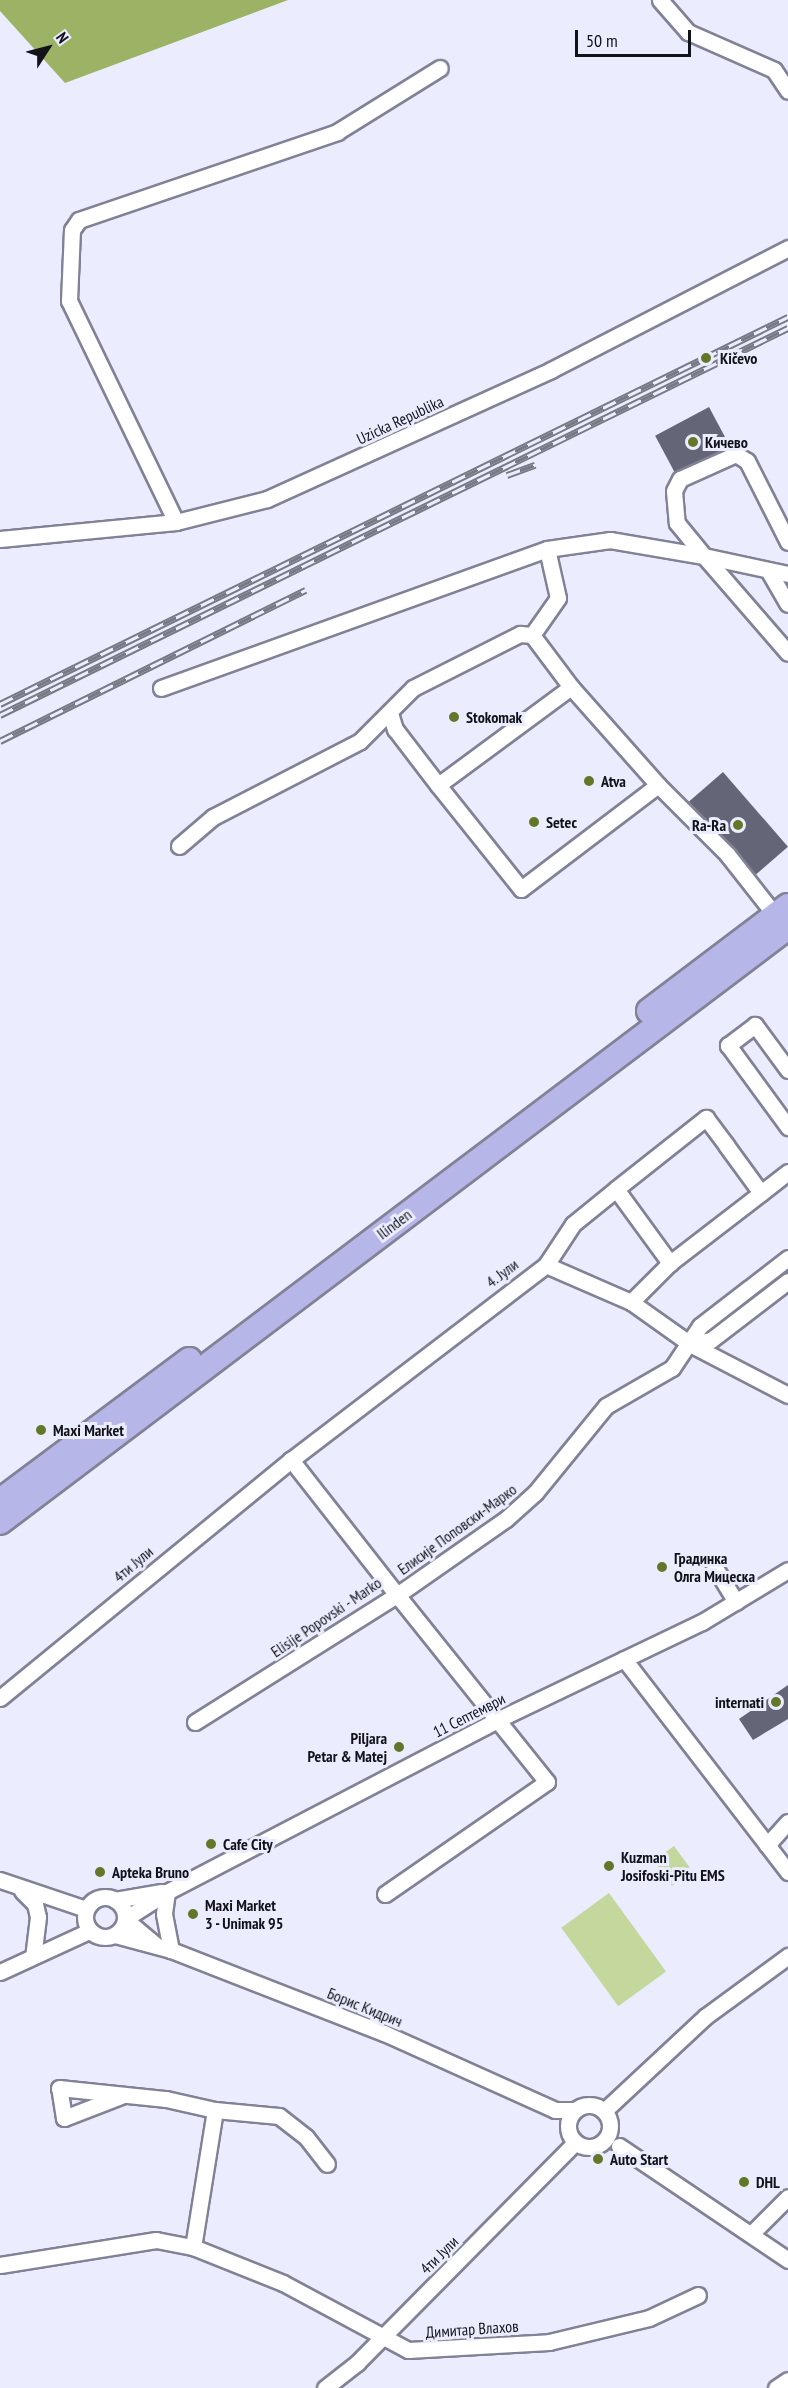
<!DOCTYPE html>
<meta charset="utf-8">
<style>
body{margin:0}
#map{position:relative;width:788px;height:2388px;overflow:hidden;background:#ebedfe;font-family:"PT Sans Narrow",sans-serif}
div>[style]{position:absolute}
.green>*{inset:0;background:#c4d79c;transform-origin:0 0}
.forest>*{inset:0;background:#9cb365}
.building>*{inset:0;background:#646678;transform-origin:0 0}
.roads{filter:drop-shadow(2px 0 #818295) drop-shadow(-2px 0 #818295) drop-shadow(0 2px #818295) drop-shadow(0 -2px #818295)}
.minor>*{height:15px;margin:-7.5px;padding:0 7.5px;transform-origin:7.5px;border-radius:7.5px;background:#fff}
.minor>.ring{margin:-7.5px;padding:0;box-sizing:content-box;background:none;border:15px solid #fff;border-radius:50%}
.primary>*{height:24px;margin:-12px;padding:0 12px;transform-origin:12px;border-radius:12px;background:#b6b6e8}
.rail>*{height:7px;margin-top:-3.5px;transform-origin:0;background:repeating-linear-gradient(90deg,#ebedfe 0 14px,#777984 0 28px);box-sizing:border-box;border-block:2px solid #777984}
.dots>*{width:16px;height:16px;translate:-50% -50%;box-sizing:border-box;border:3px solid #ebedfe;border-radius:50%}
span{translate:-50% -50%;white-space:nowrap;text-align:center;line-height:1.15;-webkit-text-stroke:6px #ebedfe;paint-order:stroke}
.poi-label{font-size:16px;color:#12131a;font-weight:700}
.left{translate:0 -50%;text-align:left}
.right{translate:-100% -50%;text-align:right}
.street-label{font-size:16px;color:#12131a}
.north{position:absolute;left:18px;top:18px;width:60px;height:60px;-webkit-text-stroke:4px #ebedfe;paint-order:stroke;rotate:54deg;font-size:16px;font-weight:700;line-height:24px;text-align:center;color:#12131a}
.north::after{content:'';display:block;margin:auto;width:21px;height:27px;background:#12131a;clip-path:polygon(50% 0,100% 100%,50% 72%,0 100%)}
.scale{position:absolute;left:575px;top:30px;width:116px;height:27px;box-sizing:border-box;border:3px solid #12131a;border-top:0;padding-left:8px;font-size:18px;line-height:21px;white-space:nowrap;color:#12131a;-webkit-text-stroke:4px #ebedfe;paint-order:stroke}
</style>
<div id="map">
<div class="green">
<div style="left:674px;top:1846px;width:31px;height:25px;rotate:54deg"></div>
<div style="left:609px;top:1893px;width:97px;height:59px;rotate:54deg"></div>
</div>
<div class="forest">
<div style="clip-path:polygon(0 0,288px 0,65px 83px,0 11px)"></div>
</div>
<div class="building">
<div style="left:709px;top:407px;width:44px;height:61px;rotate:62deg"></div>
<div style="left:723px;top:772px;width:99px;height:45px;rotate:49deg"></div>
<div style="clip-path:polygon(788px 1685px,788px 1719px,753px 1740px,739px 1719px)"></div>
</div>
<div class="roads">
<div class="minor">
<div style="left:660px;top:0;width:43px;rotate:48.8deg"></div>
<div style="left:688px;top:32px;width:94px;rotate:23.8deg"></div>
<div style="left:774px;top:70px;width:25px;rotate:56deg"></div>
<div style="left:176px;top:522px;width:246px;rotate:-115.8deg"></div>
<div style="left:69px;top:301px;width:71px;rotate:-87.6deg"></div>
<div style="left:72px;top:230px;width:12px;rotate:-55deg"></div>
<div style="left:79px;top:220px;width:273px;rotate:-18.8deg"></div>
<div style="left:337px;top:132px;width:121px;rotate:-31.9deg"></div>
<div style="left:0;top:539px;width:177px;rotate:-5.5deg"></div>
<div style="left:176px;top:522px;width:94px;rotate:-14.2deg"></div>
<div style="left:267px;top:499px;width:312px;rotate:-24.4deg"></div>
<div style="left:551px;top:370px;width:267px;rotate:-27.2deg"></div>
<div style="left:788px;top:542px;width:91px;rotate:-116.8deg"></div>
<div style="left:747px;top:461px;width:13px;rotate:-148deg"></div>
<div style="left:736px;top:454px;width:61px;rotate:155.9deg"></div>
<div style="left:680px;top:479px;width:13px;rotate:117deg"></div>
<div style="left:674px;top:491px;width:32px;rotate:85deg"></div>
<div style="left:677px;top:523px;width:43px;rotate:50.7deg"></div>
<div style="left:704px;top:556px;width:86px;rotate:12.1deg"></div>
<div style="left:547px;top:549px;width:50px;rotate:77.3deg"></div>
<div style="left:558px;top:598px;width:45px;rotate:125.1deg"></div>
<div style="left:532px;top:635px;width:65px;rotate:53.1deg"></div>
<div style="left:768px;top:570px;width:39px;rotate:60deg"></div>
<div style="left:161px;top:688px;width:410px;rotate:-19.8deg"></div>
<div style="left:547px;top:549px;width:64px;rotate:-8.1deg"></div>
<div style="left:610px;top:540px;width:95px;rotate:9.7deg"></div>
<div style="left:704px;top:556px;width:128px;rotate:49.1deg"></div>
<div style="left:390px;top:713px;width:17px;rotate:73deg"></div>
<div style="left:395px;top:729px;width:71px;rotate:52.5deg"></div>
<div style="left:658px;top:785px;width:131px;rotate:-131.6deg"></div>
<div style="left:571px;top:687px;width:165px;rotate:143.6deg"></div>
<div style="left:438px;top:785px;width:133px;rotate:51.4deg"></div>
<div style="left:521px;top:889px;width:172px;rotate:-37.2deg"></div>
<div style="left:658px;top:785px;width:98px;rotate:45deg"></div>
<div style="left:727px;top:854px;width:78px;rotate:51.8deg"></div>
<div style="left:179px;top:846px;width:45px;rotate:-40.5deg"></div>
<div style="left:213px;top:817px;width:165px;rotate:-27.3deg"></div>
<div style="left:360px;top:741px;width:75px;rotate:-45deg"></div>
<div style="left:413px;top:688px;width:120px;rotate:-26.8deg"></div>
<div style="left:520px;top:634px;width:12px;rotate:5deg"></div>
<div style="left:788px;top:1070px;width:56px;rotate:-126.3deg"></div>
<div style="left:755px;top:1025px;width:34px;rotate:143deg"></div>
<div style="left:728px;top:1045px;width:102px;rotate:53.8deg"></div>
<div style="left:616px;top:1189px;width:115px;rotate:-38.3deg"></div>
<div style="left:706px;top:1118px;width:34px;rotate:53deg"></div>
<div style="left:726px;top:1145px;width:59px;rotate:53.9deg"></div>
<div style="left:761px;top:1193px;width:115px;rotate:142.4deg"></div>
<div style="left:761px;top:1193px;width:34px;rotate:-38deg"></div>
<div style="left:546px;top:1265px;width:49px;rotate:-56.6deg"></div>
<div style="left:573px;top:1224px;width:55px;rotate:-39.1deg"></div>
<div style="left:616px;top:1189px;width:92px;rotate:53.9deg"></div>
<div style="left:670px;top:1263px;width:55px;rotate:135deg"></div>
<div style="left:690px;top:1344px;width:21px;rotate:-11deg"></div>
<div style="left:711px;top:1340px;width:97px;rotate:-37.5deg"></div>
<div style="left:714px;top:1566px;width:42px;rotate:58.6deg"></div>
<div style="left:624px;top:1659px;width:269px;rotate:52.4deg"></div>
<div style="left:0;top:1698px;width:376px;rotate:-39.3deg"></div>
<div style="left:291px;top:1460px;width:321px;rotate:-37.4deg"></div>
<div style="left:546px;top:1265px;width:93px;rotate:23.5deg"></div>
<div style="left:631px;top:1302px;width:72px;rotate:35.4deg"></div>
<div style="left:690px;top:1344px;width:110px;rotate:27.5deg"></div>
<div style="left:195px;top:1722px;width:239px;rotate:-32.2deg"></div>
<div style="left:397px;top:1595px;width:172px;rotate:-128.1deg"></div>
<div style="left:767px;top:1845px;width:31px;rotate:-48deg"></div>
<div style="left:0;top:1880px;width:91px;rotate:18.6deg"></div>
<div style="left:22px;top:1891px;width:18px;rotate:45deg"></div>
<div style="left:35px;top:1904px;width:13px;rotate:77deg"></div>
<div style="left:38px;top:1917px;width:38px;rotate:97deg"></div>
<div style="left:167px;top:1892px;width:22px;rotate:98deg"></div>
<div style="left:164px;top:1914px;width:37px;rotate:79deg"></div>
<div style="left:385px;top:1894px;width:197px;rotate:-34.7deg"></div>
<div style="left:547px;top:1782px;width:240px;rotate:-128.7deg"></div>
<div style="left:397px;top:1595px;width:133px;rotate:-34.9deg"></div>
<div style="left:506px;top:1519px;width:39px;rotate:-42deg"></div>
<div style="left:535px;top:1493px;width:112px;rotate:-50.8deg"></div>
<div style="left:606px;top:1406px;width:76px;rotate:-29.9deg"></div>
<div style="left:672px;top:1368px;width:50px;rotate:-56.3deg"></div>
<div style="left:700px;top:1326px;width:111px;rotate:-37.7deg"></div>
<div class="ring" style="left:85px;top:1897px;width:25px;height:25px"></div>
<div style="left:115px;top:1900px;width:47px;rotate:-9.9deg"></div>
<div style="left:115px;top:1935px;width:58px;rotate:15deg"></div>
<div style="left:171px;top:1950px;width:229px;rotate:21.3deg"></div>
<div style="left:384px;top:2033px;width:188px;rotate:24.2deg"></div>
<div style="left:555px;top:2110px;width:19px"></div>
<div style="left:157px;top:1946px;width:42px;rotate:-139.8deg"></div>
<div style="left:125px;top:1919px;width:50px;rotate:-32.7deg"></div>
<div style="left:167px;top:1892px;width:372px;rotate:-27.5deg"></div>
<div style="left:497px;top:1720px;width:227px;rotate:-25.6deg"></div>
<div style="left:702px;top:1622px;width:100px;rotate:-31.2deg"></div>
<div style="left:0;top:1972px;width:98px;rotate:-24.7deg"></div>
<div style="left:121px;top:2096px;width:61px;rotate:158.9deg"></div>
<div style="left:64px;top:2118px;width:30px;rotate:-99deg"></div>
<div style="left:59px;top:2088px;width:108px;rotate:5.9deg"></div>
<div style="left:166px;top:2099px;width:50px;rotate:12.7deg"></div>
<div style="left:215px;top:2110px;width:139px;rotate:99.1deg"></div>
<div class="ring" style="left:568px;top:2105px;width:27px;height:27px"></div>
<div style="left:215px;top:2110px;width:64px;rotate:5.4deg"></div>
<div style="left:279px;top:2116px;width:34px;rotate:38deg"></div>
<div style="left:306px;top:2137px;width:34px;rotate:52deg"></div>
<div style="left:604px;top:2111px;width:139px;rotate:-43deg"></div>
<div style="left:706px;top:2016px;width:102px;rotate:-36.2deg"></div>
<div style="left:619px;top:2146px;width:204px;rotate:34deg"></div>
<div style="left:751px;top:2234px;width:52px;rotate:-45deg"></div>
<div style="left:0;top:2265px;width:158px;rotate:-9.1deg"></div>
<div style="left:156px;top:2240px;width:38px;rotate:11deg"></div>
<div style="left:193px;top:2247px;width:97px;rotate:21.8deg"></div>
<div style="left:283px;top:2283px;width:142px;rotate:28.2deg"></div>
<div style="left:408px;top:2350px;width:141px;rotate:-3.2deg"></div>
<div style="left:549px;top:2342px;width:103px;rotate:-13.5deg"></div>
<div style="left:649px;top:2318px;width:54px;rotate:-25.1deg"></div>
<div style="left:325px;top:2388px;width:41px;rotate:-38deg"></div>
<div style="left:357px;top:2363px;width:310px;rotate:-45.3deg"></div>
<div style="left:776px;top:2388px;width:14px;rotate:-34deg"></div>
</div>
<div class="primary">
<div style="left:649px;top:1011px;width:174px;rotate:-37.1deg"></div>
<div style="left:0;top:1501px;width:236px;rotate:-36.7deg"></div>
<div style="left:0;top:1522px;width:987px;rotate:-37.06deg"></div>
</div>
</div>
<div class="rail">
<div style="left:507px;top:475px;width:30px;rotate:-20deg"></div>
<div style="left:0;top:704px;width:878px;rotate:-26.16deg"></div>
<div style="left:0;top:715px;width:878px;rotate:-26.16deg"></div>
<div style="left:0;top:741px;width:341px;rotate:-26.3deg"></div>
</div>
<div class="dots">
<div style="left:706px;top:358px;background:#627728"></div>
<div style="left:693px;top:442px;background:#627728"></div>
<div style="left:454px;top:717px;background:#627728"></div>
<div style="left:589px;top:781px;background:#627728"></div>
<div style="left:534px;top:822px;background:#627728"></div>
<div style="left:738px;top:825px;background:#627728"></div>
<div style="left:41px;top:1430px;background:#627728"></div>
<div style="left:662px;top:1567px;background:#627728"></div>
<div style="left:776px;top:1702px;background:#627728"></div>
<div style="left:399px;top:1747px;background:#627728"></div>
<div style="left:211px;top:1844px;background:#627728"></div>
<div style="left:609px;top:1866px;background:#627728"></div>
<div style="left:100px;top:1872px;background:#627728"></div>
<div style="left:193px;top:1914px;background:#627728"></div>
<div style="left:598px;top:2159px;background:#627728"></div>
<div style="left:744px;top:2182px;background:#627728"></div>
</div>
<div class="poi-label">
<span class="left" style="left:720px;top:358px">Kičevo</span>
<span class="left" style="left:705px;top:442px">Кичево</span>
<span class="left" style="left:466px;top:717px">Stokomak</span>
<span class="left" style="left:601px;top:781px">Atva</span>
<span class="left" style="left:546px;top:822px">Setec</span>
<span class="right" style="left:726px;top:825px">Ra-Ra</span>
<span class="left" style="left:53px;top:1430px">Maxi Market</span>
<span class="left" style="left:674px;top:1567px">Градинка<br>Олга Мицеска</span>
<span class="right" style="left:764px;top:1702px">internati</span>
<span class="right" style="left:387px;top:1747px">Piljara<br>Petar &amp; Matej</span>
<span class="left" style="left:223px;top:1844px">Cafe City</span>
<span class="left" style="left:621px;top:1866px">Kuzman<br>Josifoski-Pitu EMS</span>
<span class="left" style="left:112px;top:1872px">Apteka Bruno</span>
<span class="left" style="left:205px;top:1914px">Maxi Market<br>3 - Unimak 95</span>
<span class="left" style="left:610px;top:2159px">Auto Start</span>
<span class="left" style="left:756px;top:2182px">DHL</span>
</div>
<div class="street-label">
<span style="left:400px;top:420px;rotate:-25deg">Uzicka Republika</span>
<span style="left:394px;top:1224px;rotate:-37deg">Ilinden</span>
<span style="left:502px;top:1273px;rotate:-37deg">4. Јули</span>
<span style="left:457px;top:1529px;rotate:-36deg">Елисије Поповски-Марко</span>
<span style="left:133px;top:1564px;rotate:-40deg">4ти Јули</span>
<span style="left:326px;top:1617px;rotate:-34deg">Elisije Popovski - Marko</span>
<span style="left:469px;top:1715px;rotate:-27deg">11 Септември</span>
<span style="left:365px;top:2007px;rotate:22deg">Борис Кидрич</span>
<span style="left:439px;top:2255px;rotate:-45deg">4ти Јули</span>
<span style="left:472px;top:2329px;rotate:-4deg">Димитар Влахов</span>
</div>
<div class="north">N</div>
<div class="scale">50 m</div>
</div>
